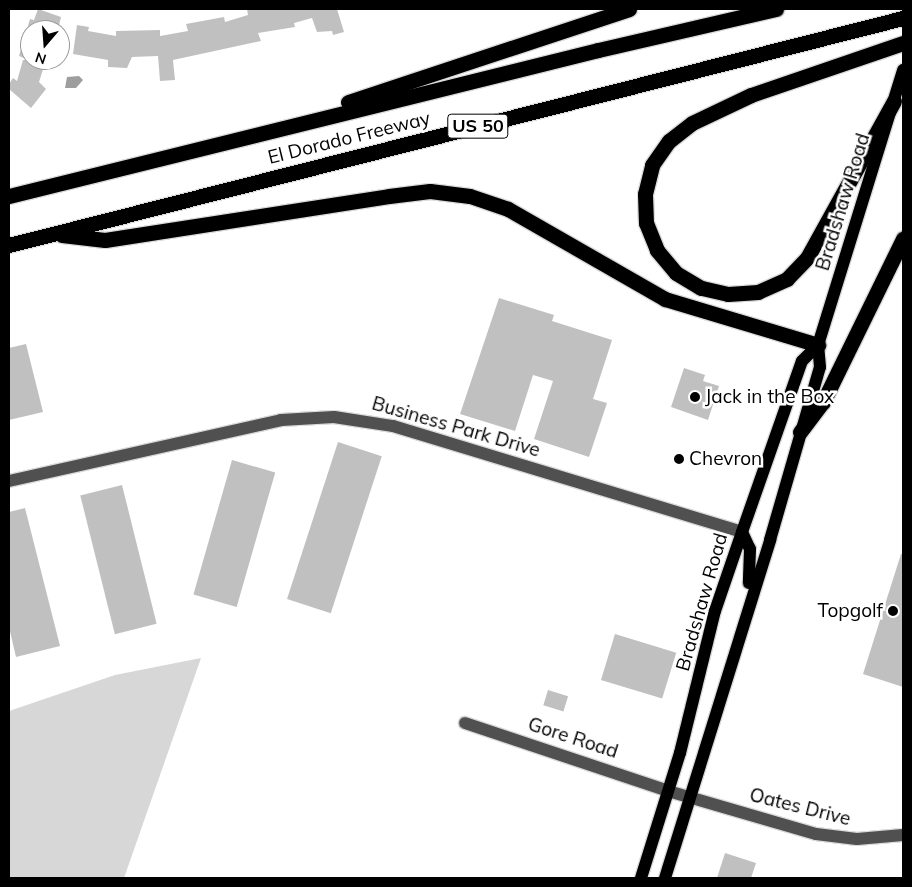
<!DOCTYPE html>
<style>
body{margin:0}
#map{position:relative;width:912px;height:887px;overflow:hidden;background:#fff;font-family:Mulish,sans-serif}
div>[style]{position:absolute}
.green>*{inset:0;background:#d7d7d7}
.water>*{inset:0;background:#9e9e9e}
.building>*{inset:0;background:#c0c0c0;transform-origin:0 0}
.roads{filter:drop-shadow(1px 0 #dbdbdb) drop-shadow(-1px 0 #dbdbdb) drop-shadow(0 1px #dbdbdb) drop-shadow(0 -1px #dbdbdb)}
.minor>*{height:12px;margin:-6px;padding:0 6px;transform-origin:6px;border-radius:6px;background:#505050}
.major>*{height:12px;margin:-6px;padding:0 6px;transform-origin:6px;border-radius:6px;background:#000}
.highway>*{height:15px;margin:-7.5px;padding:0 7.5px;transform-origin:7.5px;border-radius:7.5px;background:#000}
.dots>*{width:14px;height:14px;translate:-50% -50%;box-sizing:border-box;border:2px solid #fff;border-radius:50%}
span{translate:-50% -50%;white-space:nowrap;text-align:center;line-height:1.15;-webkit-text-stroke:5px #fff;paint-order:stroke}
.shield-label span{padding:1px 4px;background:#fff;border:1px solid;border-radius:4px;-webkit-text-stroke-width:0}
.shield-label{font-size:18px;color:#000;font-weight:700}
.street-label{font-size:19px;color:#000}
.poi-label{font-size:19px;color:#000}
.left{translate:0 -50%;text-align:left}
.right{translate:-100% -50%;text-align:right}
.frame{position:absolute;inset:0;border:10px solid #000;pointer-events:none}
.north{position:absolute;left:20px;top:20px;width:50px;height:50px;box-sizing:border-box;background:#fff;border:1px solid #999;border-radius:50%;rotate:198deg;font-size:14px;font-weight:700;line-height:20px;text-align:center;color:#000}
.north::after{content:'';display:block;margin:auto;width:18px;height:22px;background:#000;clip-path:polygon(50% 0,100% 100%,50% 72%,0 100%)}
</style>
<div id="map">
<div class="green">
<div style="clip-path:polygon(201px 658px,124px 878px,9px 878px,9px 711px,115px 675px)"></div>
</div>
<div class="water">
<div style="clip-path:polygon(79px 76px,83px 80px,76px 88px,65px 88px,67px 77px)"></div>
</div>
<div class="building">
<div style="clip-path:polygon(38px 9px,61px 17px,58px 30px,30px 30px,30px 60px,46px 60px,39px 82px,46px 89px,31px 108px,9px 89px,9px 84px,13px 78px,17px 81px,23px 60px,29px 60px,19px 56px,30px 19px,34px 20px)"></div>
<div style="clip-path:polygon(247px 9px,337px 9px,344px 32px,333px 35px,332px 31px,317px 32px,312px 18px,294px 23px,295px 27px,258px 33px,261px 41px,173px 60px,175px 80px,160px 81px,158px 56px,132px 57px,127px 68px,108px 67px,108px 60px,73px 54px,77px 25px,89px 27px,88px 31px,116px 36px,116px 31px,160px 30px,160px 36px,188px 31px,186px 24px,224px 17px,225px 22px,248px 15px)"></div>
<div style="clip-path:polygon(499px 298px,554px 315px,552px 321px,612px 340px,593px 399px,607px 403px,589px 457px,534px 439px,553px 381px,533px 375px,515px 431px,460px 414px)"></div>
<div style="clip-path:polygon(26px 344px,43px 412px,9px 420px,9px 348px)"></div>
<div style="clip-path:polygon(684px 368px,705px 375px,703px 381px,719px 386px,708px 420px,671px 407px)"></div>
<div style="left:338px;top:442px;width:46px;height:165px;rotate:18deg"></div>
<div style="left:232px;top:460px;width:45px;height:140px;rotate:16deg"></div>
<div style="left:122px;top:485px;width:143px;height:43px;rotate:76deg"></div>
<div style="clip-path:polygon(25px 508px,60px 646px,16px 657px,9px 627px,9px 512px)"></div>
<div style="clip-path:polygon(901px 554px,903px 554px,903px 687px,863px 674px)"></div>
<div style="left:615px;top:634px;width:64px;height:48px;rotate:17deg"></div>
<div style="left:548px;top:690px;width:21px;height:16px;rotate:17deg"></div>
<div style="clip-path:polygon(725px 853px,756px 863px,751px 878px,717px 878px)"></div>
</div>
<div class="roads">
<div class="minor">
<div style="left:9px;top:481px;width:279px;rotate:-12.6deg"></div>
<div style="left:281px;top:420px;width:53px;rotate:-3.2deg"></div>
<div style="left:334px;top:417px;width:60px;rotate:8.7deg"></div>
<div style="left:393px;top:426px;width:365px;rotate:16.9deg"></div>
<div style="left:465px;top:723px;width:214px;rotate:18.5deg"></div>
<div style="left:668px;top:791px;width:154px;rotate:16.2deg"></div>
<div style="left:816px;top:834px;width:41px;rotate:7deg"></div>
<div style="left:857px;top:839px;width:46px;rotate:-5deg"></div>
</div>
<div class="major">
<div style="left:742px;top:532px;width:19px;rotate:65deg"></div>
<div style="left:750px;top:549px;width:34px;rotate:92deg"></div>
<div style="left:641px;top:878px;width:131px;rotate:-72.7deg"></div>
<div style="left:680px;top:753px;width:146px;rotate:-76.2deg"></div>
<div style="left:715px;top:611px;width:83px;rotate:-71.1deg"></div>
<div style="left:742px;top:532px;width:181px;rotate:-70.7deg"></div>
<div style="left:802px;top:361px;width:23px;rotate:-45deg"></div>
<div style="left:665px;top:878px;width:354px;rotate:-72.7deg"></div>
<div style="left:770px;top:540px;width:180px;rotate:-73.9deg"></div>
<div style="left:820px;top:367px;width:22px;rotate:-95deg"></div>
<div style="left:818px;top:345px;width:288px;rotate:-72.8deg"></div>
</div>
<div class="highway">
<div style="left:894px;top:101px;width:179px;rotate:119deg"></div>
<div style="left:807px;top:258px;width:29px;rotate:134deg"></div>
<div style="left:787px;top:279px;width:32px;rotate:156deg"></div>
<div style="left:758px;top:292px;width:30px;rotate:176deg"></div>
<div style="left:728px;top:294px;width:28px;rotate:-167deg"></div>
<div style="left:701px;top:288px;width:29px;rotate:-149deg"></div>
<div style="left:676px;top:273px;width:30px;rotate:-130deg"></div>
<div style="left:657px;top:250px;width:29px;rotate:-112deg"></div>
<div style="left:646px;top:223px;width:29px;rotate:-92deg"></div>
<div style="left:645px;top:194px;width:30px;rotate:-76deg"></div>
<div style="left:652px;top:165px;width:29px;rotate:-55deg"></div>
<div style="left:669px;top:141px;width:29px;rotate:-38deg"></div>
<div style="left:692px;top:123px;width:65px;rotate:-25.4deg"></div>
<div style="left:751px;top:95px;width:161px;rotate:-18.9deg"></div>
<div style="left:348px;top:102px;width:296px;rotate:-18.3deg"></div>
<div style="left:9px;top:196px;width:607px;rotate:-13.92deg"></div>
<div style="left:598px;top:50px;width:183px;rotate:-13deg"></div>
<div style="left:62px;top:235px;width:43px;rotate:6.6deg"></div>
<div style="left:105px;top:240px;width:287px;rotate:-8.8deg"></div>
<div style="left:389px;top:196px;width:41px;rotate:-7deg"></div>
<div style="left:430px;top:191px;width:40px;rotate:7.1deg"></div>
<div style="left:470px;top:196px;width:40px;rotate:18.9deg"></div>
<div style="left:508px;top:209px;width:181px;rotate:29.8deg"></div>
<div style="left:665px;top:299px;width:160px;rotate:16.7deg"></div>
<div style="left:9px;top:245px;width:922px;rotate:-14.25deg"></div>
<div style="left:800px;top:432px;width:38px;rotate:-53deg"></div>
<div style="left:823px;top:402px;width:182px;rotate:-63.9deg"></div>
</div>
</div>
<div class="dots">
<div style="left:695px;top:397px;background:#000"></div>
<div style="left:679px;top:459px;background:#000"></div>
<div style="left:893px;top:611px;background:#000"></div>
</div>
<div class="shield-label">
<span style="left:478px;top:126px">US 50</span>
</div>
<div class="street-label">
<span style="left:349px;top:138px;rotate:-14deg">El Dorado Freeway</span>
<span style="left:843px;top:202px;rotate:-73deg">Bradshaw Road</span>
<span style="left:456px;top:427px;rotate:16deg">Business Park Drive</span>
<span style="left:702px;top:602px;rotate:-74deg">Bradshaw Road</span>
<span style="left:573px;top:738px;rotate:18deg">Gore Road</span>
<span style="left:800px;top:807px;rotate:14deg">Oates Drive</span>
</div>
<div class="poi-label">
<span class="left" style="left:705px;top:397px">Jack in the Box</span>
<span class="left" style="left:689px;top:459px">Chevron</span>
<span class="right" style="left:883px;top:611px">Topgolf</span>
</div>
<div class="frame"></div>
<div class="north">N</div>
</div>
